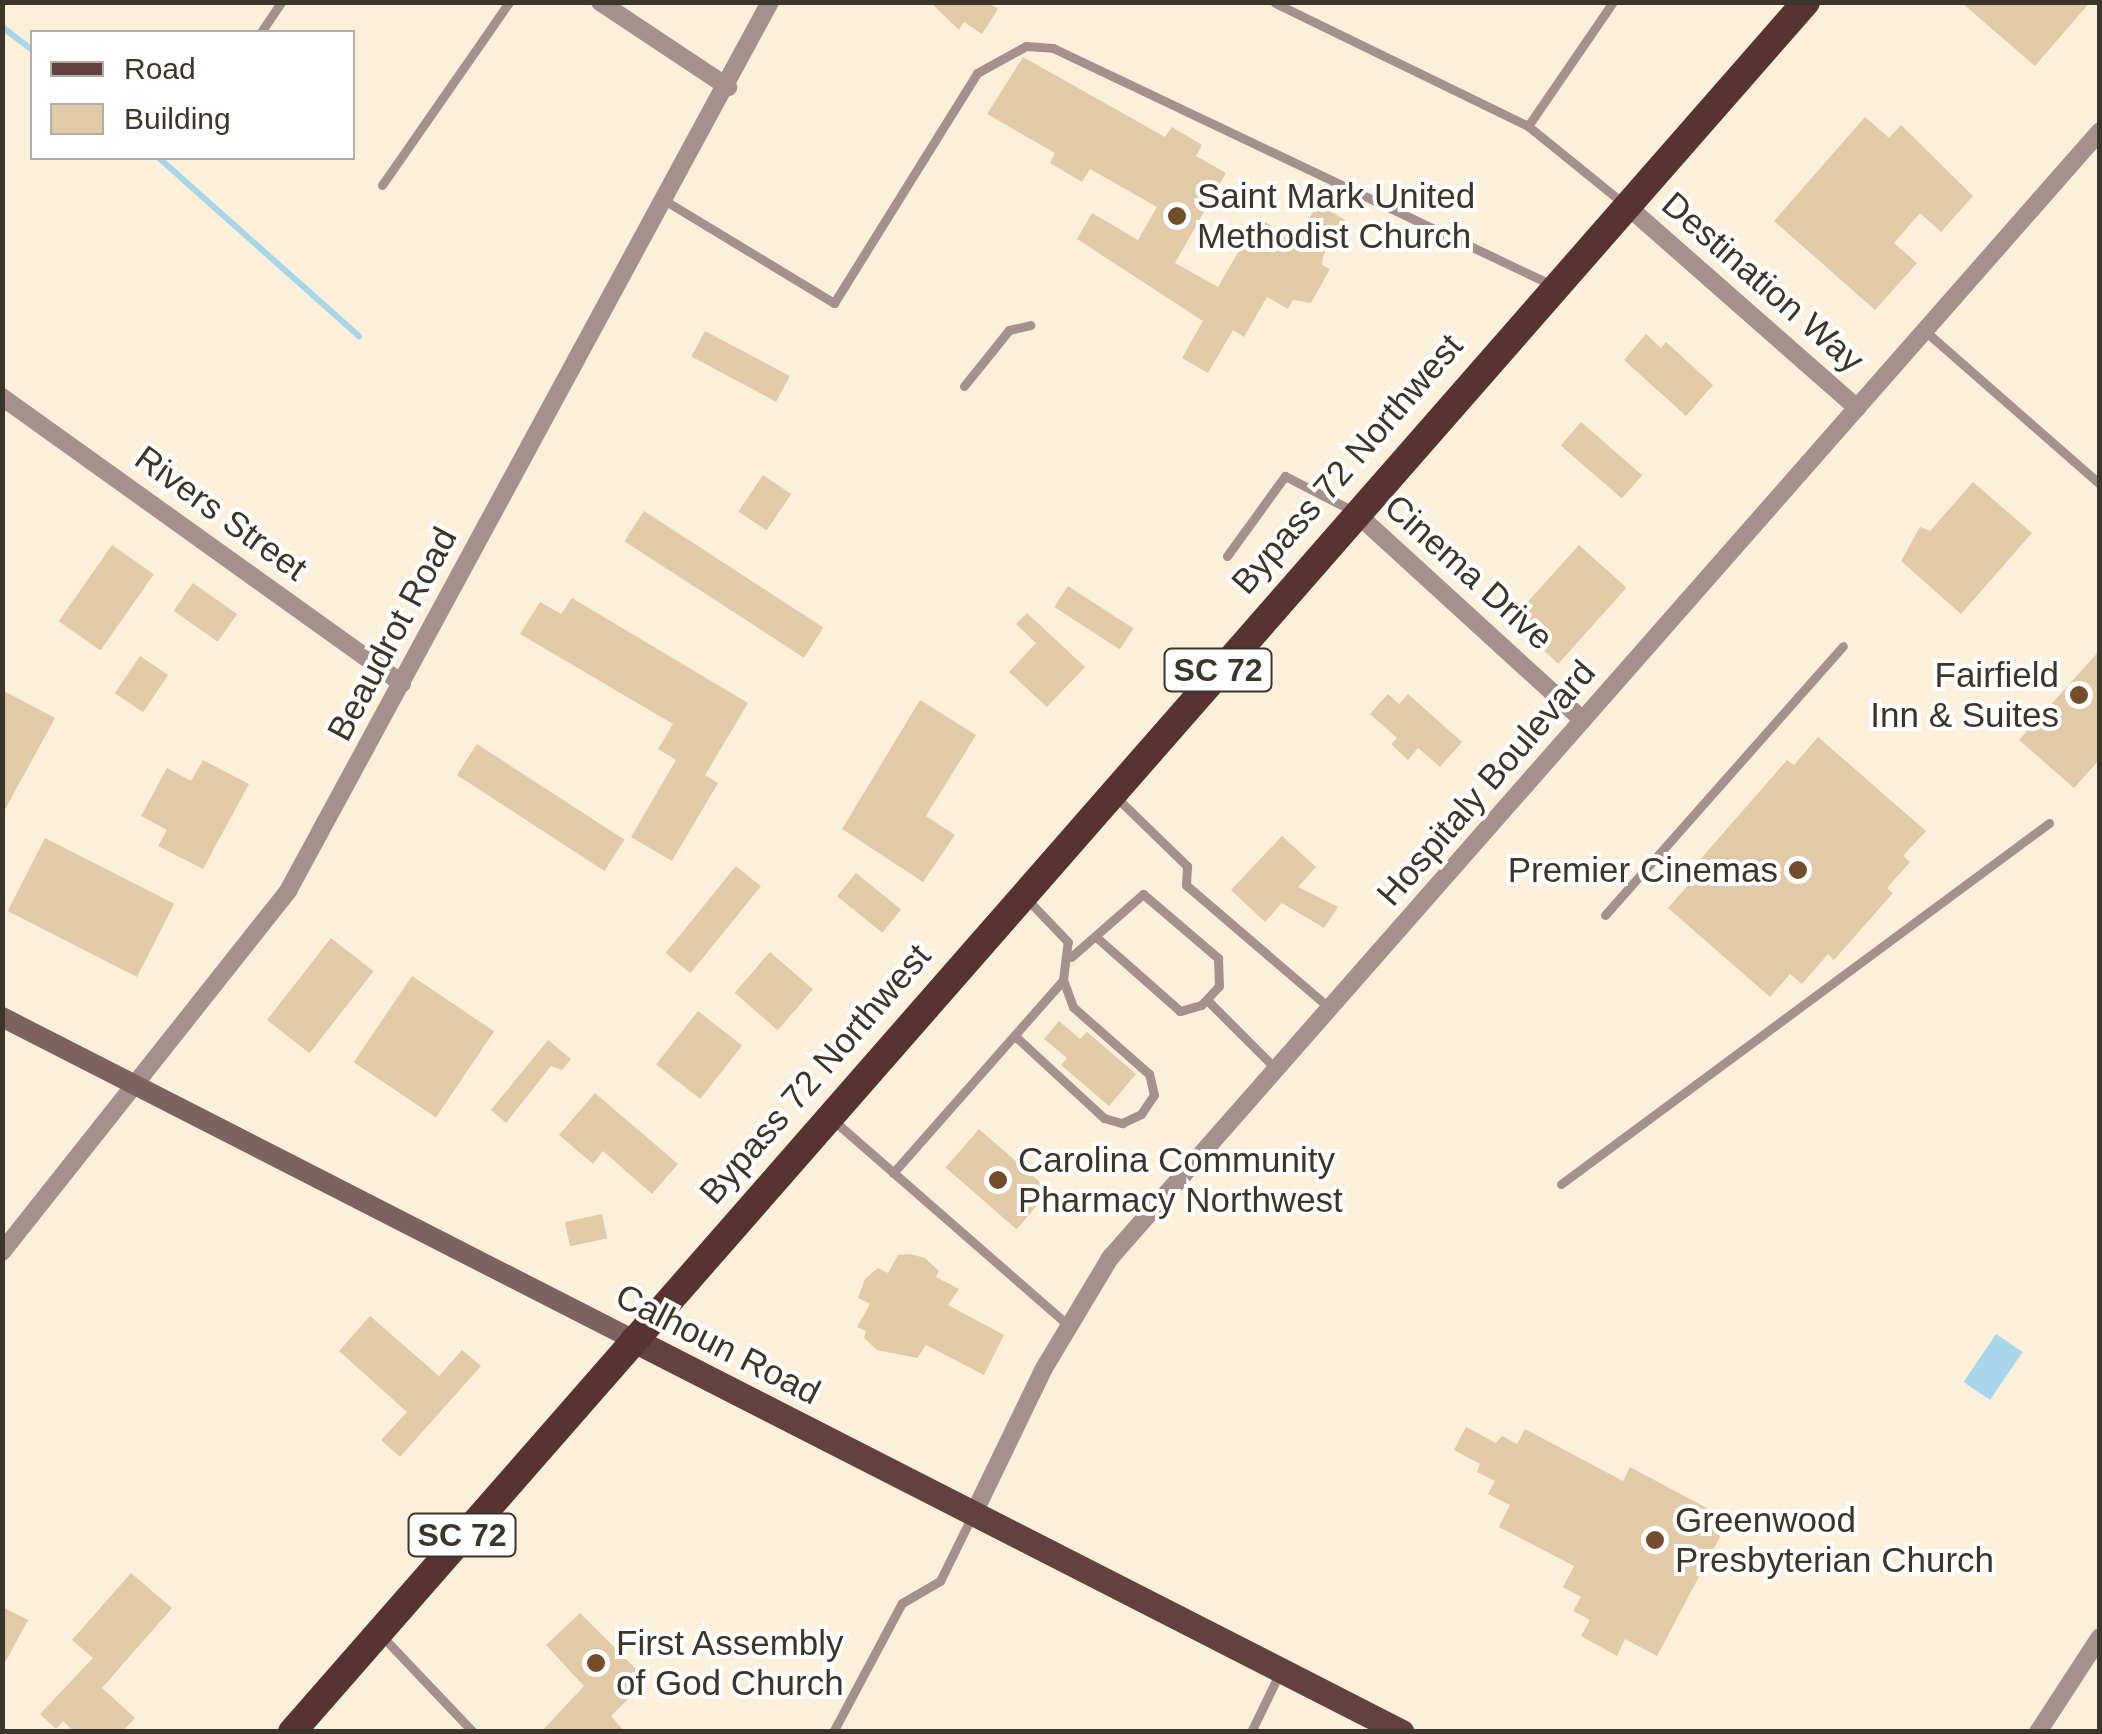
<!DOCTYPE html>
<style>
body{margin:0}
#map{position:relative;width:2102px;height:1734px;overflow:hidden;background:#fdf0db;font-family:Helvetica,sans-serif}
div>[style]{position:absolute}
.water>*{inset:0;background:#a7d5e9;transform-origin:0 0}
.stream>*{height:6px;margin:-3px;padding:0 3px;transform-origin:3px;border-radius:3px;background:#a7d5e9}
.building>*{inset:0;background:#e2caa6;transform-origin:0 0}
.service>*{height:9px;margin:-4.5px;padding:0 4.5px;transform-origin:4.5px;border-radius:4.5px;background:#a5908e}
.minor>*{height:18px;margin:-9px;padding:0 9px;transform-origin:9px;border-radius:9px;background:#a5908e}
.secondary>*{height:20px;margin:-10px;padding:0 10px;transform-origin:10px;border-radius:10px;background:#7e6260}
.primary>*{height:25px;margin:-12.5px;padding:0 12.5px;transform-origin:12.5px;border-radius:12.5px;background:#63413f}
.trunk>*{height:28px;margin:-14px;padding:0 14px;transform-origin:14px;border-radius:14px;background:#573432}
.dots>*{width:28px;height:28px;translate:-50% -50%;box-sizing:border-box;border:5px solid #fff;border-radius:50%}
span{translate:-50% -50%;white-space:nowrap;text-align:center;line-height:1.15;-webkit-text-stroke:8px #fff;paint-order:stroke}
.shield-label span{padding:2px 8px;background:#fff;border:2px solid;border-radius:8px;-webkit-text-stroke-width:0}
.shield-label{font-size:32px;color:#3b352a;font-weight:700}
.poi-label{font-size:35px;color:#3b352a}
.left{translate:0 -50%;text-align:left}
.right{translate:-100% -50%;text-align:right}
.street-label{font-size:35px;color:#3b352a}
.frame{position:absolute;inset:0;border:5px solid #3b352a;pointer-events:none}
.legend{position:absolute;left:30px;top:30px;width:325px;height:130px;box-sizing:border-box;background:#fff;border:2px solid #b1aeaa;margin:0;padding:12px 18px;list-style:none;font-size:30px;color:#3b352a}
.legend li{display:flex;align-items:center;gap:20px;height:50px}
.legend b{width:50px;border:2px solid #b1aeaa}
</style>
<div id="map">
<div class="water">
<div style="left:1996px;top:1334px;width:32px;height:58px;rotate:34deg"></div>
</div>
<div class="stream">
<div style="left:2px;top:27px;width:38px;rotate:37deg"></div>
<div style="left:159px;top:158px;width:268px;rotate:41.7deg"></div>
</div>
<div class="building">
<div style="clip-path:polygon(930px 2px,988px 2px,998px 9px,982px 34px,964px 22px,959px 30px)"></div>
<div style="clip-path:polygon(1961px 2px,2090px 2px,2035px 66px)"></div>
<div style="clip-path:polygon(1023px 57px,1165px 137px,1172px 127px,1202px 145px,1196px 156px,1226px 173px,1175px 263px,1218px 287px,1258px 218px,1296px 240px,1318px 204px,1345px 220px,1323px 256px,1322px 265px,1330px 269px,1311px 303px,1293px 300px,1288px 309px,1267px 297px,1244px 337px,1233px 330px,1208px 373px,1182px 358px,1203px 321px,1077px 239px,1092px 213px,1138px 240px,1157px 207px,1090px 169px,1082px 182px,1050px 163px,1055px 153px,987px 114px)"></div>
<div style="clip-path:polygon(1865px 117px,1889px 138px,1901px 125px,1973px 196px,1941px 232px,1920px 213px,1894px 243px,1917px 263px,1875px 310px,1774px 221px)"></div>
<div style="left:705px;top:331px;width:96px;height:29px;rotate:28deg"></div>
<div style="clip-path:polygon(1646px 334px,1661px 348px,1666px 342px,1713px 385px,1686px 416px,1624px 360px)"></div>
<div style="left:1581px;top:422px;width:81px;height:31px;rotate:41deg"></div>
<div style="left:763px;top:475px;width:34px;height:44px;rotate:34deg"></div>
<div style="clip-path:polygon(1973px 482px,2032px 533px,1961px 614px,1901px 561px,1920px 527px,1930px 531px)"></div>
<div style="left:644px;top:511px;width:214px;height:36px;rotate:33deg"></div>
<div style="left:112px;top:545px;width:51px;height:93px;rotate:35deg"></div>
<div style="left:1579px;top:545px;width:64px;height:102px;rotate:42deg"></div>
<div style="left:193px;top:583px;width:54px;height:34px;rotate:35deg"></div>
<div style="left:1068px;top:586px;width:78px;height:25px;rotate:33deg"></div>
<div style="clip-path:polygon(572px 598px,748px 703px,705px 775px,718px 783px,672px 861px,631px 837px,676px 760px,658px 749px,673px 724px,520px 634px,540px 602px,561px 614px)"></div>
<div style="clip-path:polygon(1027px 613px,1085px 667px,1047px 707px,1009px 672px,1036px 643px,1016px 624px)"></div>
<div style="clip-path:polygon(2100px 650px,2100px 759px,2074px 788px,2019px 740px)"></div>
<div style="left:140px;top:656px;width:34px;height:45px;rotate:34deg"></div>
<div style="clip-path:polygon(2px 690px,55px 718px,2px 815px)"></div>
<div style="clip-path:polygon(1388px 694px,1399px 704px,1408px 694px,1462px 742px,1440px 767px,1418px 748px,1408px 760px,1391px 744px,1397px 738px,1370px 714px)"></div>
<div style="clip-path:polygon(920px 700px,976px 735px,926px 816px,955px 835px,923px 882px,842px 829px)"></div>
<div style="clip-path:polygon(1818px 737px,1926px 831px,1903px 856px,1910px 862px,1887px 888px,1893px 893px,1834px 960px,1828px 954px,1802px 984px,1790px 974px,1770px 997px,1668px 908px,1691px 882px,1685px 877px,1787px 760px,1794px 765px)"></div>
<div style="left:477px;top:744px;width:176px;height:37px;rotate:33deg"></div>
<div style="clip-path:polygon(203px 760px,249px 784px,203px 869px,158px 846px,167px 830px,141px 816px,167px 768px,191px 781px)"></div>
<div style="clip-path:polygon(1282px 836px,1316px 867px,1298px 887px,1338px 907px,1324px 928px,1282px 903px,1265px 922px,1231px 890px)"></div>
<div style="left:45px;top:838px;width:145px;height:82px;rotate:27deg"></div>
<div style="left:736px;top:866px;width:32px;height:112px;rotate:39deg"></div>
<div style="left:856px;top:873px;width:58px;height:30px;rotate:39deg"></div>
<div style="left:331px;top:938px;width:54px;height:104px;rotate:38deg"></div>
<div style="left:770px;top:952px;width:57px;height:54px;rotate:41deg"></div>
<div style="left:412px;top:976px;width:99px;height:104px;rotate:34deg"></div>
<div style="left:698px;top:1011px;width:56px;height:68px;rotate:38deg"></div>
<div style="clip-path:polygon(1059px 1021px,1080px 1039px,1087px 1032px,1136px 1074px,1109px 1106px,1061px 1065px,1067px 1058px,1044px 1039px)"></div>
<div style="clip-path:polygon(548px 1040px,571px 1059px,562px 1070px,551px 1066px,506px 1123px,491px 1110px)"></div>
<div style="clip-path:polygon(595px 1093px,678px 1164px,652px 1194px,603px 1151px,593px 1164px,559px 1135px)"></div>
<div style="left:979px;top:1129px;width:94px;height:51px;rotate:41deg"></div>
<div style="left:602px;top:1214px;width:25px;height:38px;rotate:78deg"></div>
<div style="clip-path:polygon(910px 1254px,925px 1258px,939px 1271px,936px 1277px,959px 1289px,948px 1305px,1004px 1335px,984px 1375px,926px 1345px,917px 1358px,877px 1350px,864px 1338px,866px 1331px,857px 1327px,870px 1304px,858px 1298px,865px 1279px,878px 1268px,888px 1273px,898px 1255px)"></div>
<div style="clip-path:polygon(370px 1316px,439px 1376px,462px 1350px,481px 1366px,400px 1457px,381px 1440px,407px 1412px,339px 1351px)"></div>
<div style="clip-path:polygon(1466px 1427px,1496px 1443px,1502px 1436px,1517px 1444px,1525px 1429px,1623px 1481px,1630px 1467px,1729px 1520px,1657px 1656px,1625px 1639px,1617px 1656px,1581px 1636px,1590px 1620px,1573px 1611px,1581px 1597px,1563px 1587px,1574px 1566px,1499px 1527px,1510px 1505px,1488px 1494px,1495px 1481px,1477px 1472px,1480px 1464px,1454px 1450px)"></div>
<div style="clip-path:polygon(131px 1573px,172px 1608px,102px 1688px,135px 1718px,122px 1732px,74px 1732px,63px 1721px,56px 1729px,40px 1714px,93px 1658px,72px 1640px)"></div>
<div style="clip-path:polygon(2px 1607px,28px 1620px,2px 1668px)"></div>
<div style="clip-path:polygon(580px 1613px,647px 1680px,611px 1716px,625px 1732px,541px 1732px,584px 1686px,546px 1645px)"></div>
</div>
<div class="service">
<div style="left:1275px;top:3px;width:281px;rotate:25.9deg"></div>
<div style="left:1528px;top:126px;width:121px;rotate:39deg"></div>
<div style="left:261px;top:32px;width:36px;rotate:-56deg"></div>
<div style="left:1528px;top:126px;width:150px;rotate:-55.6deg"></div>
<div style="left:382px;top:185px;width:223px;rotate:-55.2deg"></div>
<div style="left:664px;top:200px;width:199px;rotate:31.2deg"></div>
<div style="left:834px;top:303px;width:271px;rotate:-58.1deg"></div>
<div style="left:977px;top:73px;width:56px;rotate:-28.9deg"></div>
<div style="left:1026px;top:46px;width:27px;rotate:4deg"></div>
<div style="left:1053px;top:48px;width:550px;rotate:25.4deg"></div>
<div style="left:1925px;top:331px;width:232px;rotate:41.2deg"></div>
<div style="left:964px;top:386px;width:72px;rotate:-51.2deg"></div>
<div style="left:1009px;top:330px;width:22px;rotate:-13deg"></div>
<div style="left:1227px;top:556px;width:99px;rotate:-54.1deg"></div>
<div style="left:1285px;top:476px;width:79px;rotate:27.2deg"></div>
<div style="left:1117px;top:798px;width:98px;rotate:44.2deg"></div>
<div style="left:1187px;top:866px;width:19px;rotate:93deg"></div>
<div style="left:1186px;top:885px;width:192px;rotate:40.6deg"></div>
<div style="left:1605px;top:915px;width:359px;rotate:-48.5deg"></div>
<div style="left:1071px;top:957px;width:96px;rotate:-41.2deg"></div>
<div style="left:1143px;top:894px;width:99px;rotate:40.5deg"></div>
<div style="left:1218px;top:958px;width:28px;rotate:88deg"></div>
<div style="left:1219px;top:986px;width:26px;rotate:133deg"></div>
<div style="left:1201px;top:1005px;width:22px;rotate:164deg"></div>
<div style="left:1180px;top:1011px;width:112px;rotate:-138.6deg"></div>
<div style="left:1207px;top:1000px;width:98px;rotate:45deg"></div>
<div style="left:1015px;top:1036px;width:121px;rotate:42.7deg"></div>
<div style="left:1104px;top:1118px;width:19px;rotate:16deg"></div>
<div style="left:1122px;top:1123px;width:21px;rotate:-25deg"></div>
<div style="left:1141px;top:1114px;width:23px;rotate:-56deg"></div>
<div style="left:1154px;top:1095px;width:22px;rotate:-103deg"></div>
<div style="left:1149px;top:1074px;width:101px;rotate:-138.6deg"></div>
<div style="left:1073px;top:1007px;width:29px;rotate:-110deg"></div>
<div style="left:833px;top:1120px;width:312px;rotate:41.1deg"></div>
<div style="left:893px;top:1173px;width:257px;rotate:-48.6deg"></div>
<div style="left:1063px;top:980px;width:38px;rotate:-83deg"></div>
<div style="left:1068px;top:942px;width:61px;rotate:-133.7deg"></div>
<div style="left:1561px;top:1184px;width:607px;rotate:-36.49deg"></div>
<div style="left:380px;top:1634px;width:135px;rotate:46.5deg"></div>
<div style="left:833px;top:1732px;width:146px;rotate:-61.9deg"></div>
<div style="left:902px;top:1603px;width:44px;rotate:-30.1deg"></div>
<div style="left:940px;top:1581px;width:72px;rotate:-63.8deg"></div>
<div style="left:1251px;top:1732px;width:67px;rotate:-64.2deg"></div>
</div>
<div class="minor">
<div style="left:600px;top:2px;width:154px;rotate:33.6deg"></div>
<div style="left:1625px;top:204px;width:309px;rotate:41.3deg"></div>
<div style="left:2px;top:397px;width:492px;rotate:35.6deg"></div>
<div style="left:1356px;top:513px;width:307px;rotate:42.4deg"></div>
<div style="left:2px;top:1252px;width:461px;rotate:-51.6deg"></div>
<div style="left:288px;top:891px;width:1011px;rotate:-61.53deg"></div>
<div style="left:974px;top:1513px;width:159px;rotate:-64.2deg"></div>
<div style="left:1043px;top:1370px;width:131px;rotate:-59.1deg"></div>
<div style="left:1110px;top:1258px;width:1500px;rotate:-48.7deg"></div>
<div style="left:2038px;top:1732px;width:113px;rotate:-56.9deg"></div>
</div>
<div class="secondary">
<div style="left:2px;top:1017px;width:708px;rotate:27.07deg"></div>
</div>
<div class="primary">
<div style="left:632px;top:1339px;width:864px;rotate:27.04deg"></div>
</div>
<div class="trunk">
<div style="left:292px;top:1732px;width:2299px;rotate:-48.81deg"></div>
</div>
<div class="dots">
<div style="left:1177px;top:216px;background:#744e2a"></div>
<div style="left:2079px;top:695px;background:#744e2a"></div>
<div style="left:1798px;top:870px;background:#744e2a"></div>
<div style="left:998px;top:1180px;background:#744e2a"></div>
<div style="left:1655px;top:1540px;background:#744e2a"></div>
<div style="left:596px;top:1663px;background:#744e2a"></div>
</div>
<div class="shield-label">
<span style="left:1218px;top:670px">SC 72</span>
<span style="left:462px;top:1535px">SC 72</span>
</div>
<div class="poi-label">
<span class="left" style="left:1197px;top:216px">Saint Mark United<br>Methodist Church</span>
<span class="right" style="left:2059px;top:695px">Fairfield<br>Inn &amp; Suites</span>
<span class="right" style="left:1778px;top:870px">Premier Cinemas</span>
<span class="left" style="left:1018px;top:1180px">Carolina Community<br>Pharmacy Northwest</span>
<span class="left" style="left:1675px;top:1540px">Greenwood<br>Presbyterian Church</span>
<span class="left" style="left:616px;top:1663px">First Assembly<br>of God Church</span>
</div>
<div class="street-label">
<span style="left:1763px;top:282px;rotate:41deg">Destination Way</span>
<span style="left:1347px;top:464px;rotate:-49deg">Bypass 72 Northwest</span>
<span style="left:221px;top:513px;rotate:36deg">Rivers Street</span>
<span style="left:1469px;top:572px;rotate:42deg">Cinema Drive</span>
<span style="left:392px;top:634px;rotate:-62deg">Beaudrot Road</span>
<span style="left:1486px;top:783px;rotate:-49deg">Hospitaly Boulevard</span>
<span style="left:815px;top:1074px;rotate:-49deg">Bypass 72 Northwest</span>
<span style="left:718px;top:1344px;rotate:27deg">Calhoun Road</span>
</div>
<div class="frame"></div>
<ul class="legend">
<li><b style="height:12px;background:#63413f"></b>Road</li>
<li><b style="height:28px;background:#e2caa6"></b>Building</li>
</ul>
</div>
